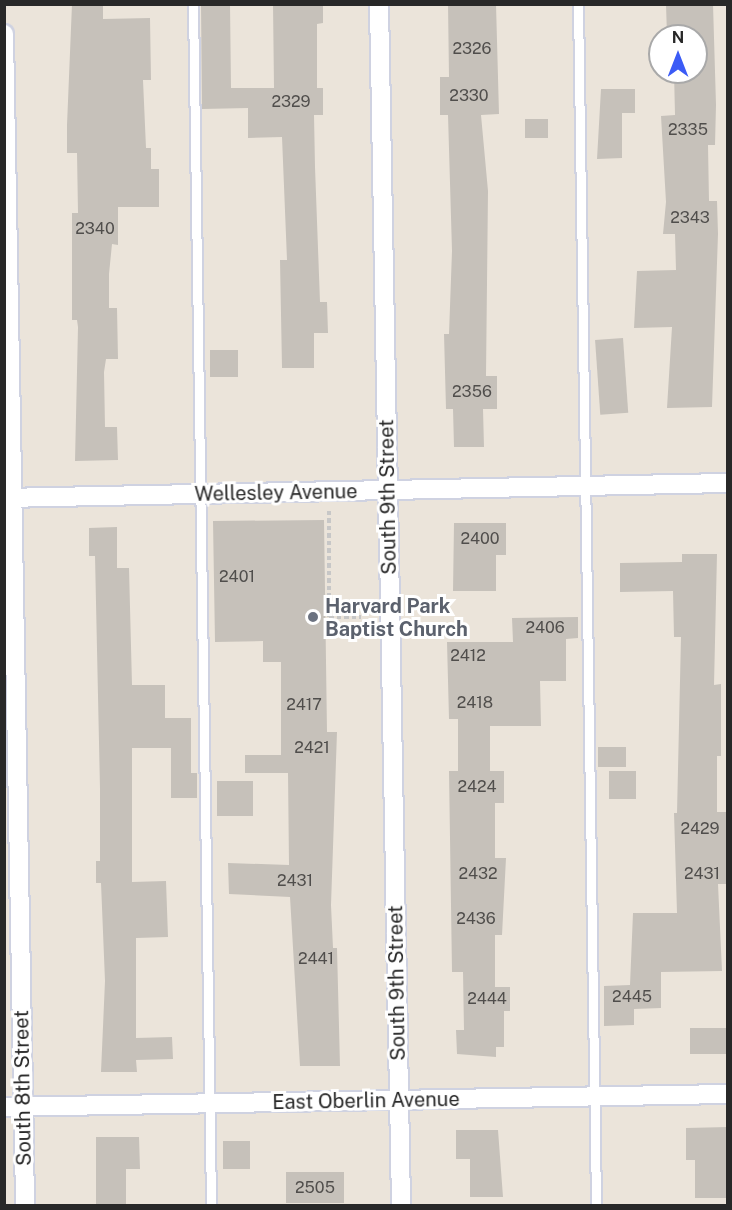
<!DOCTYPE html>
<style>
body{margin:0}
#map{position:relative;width:732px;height:1210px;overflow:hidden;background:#ebe4da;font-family:"Public Sans",sans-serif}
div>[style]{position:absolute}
.building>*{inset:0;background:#c6c1ba;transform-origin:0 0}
.path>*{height:4px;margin-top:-2px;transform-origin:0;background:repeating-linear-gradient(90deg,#c7c7c7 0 4.5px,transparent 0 7.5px)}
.roads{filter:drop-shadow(2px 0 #cfd2e1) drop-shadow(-2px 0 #cfd2e1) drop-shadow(0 2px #cfd2e1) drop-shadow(0 -2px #cfd2e1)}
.lane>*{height:9px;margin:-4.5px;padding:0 4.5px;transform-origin:4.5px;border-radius:4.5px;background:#fff}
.street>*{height:18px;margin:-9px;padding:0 9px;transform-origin:9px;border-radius:9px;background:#fff}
.dots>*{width:16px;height:16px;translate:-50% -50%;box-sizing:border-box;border:3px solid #fff;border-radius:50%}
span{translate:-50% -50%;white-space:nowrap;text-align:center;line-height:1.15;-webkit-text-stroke:6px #fff;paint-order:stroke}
.number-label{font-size:16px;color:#504e4c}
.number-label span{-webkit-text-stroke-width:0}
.street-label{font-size:20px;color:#282828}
.worship-label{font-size:20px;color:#5b616d;font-weight:700}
.left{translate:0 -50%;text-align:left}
.frame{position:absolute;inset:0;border:6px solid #282828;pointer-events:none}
.north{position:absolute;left:648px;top:24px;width:60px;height:60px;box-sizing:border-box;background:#fff;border:2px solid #a9a9a9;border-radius:50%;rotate:0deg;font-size:16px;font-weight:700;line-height:24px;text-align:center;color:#282828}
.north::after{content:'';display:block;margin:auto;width:21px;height:27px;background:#3b5bf6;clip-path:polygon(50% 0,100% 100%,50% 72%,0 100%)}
</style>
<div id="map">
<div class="building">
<div style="clip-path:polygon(72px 4px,103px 4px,103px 19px,150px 18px,151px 80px,143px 80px,146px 148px,151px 148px,151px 169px,159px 169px,159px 207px,118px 207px,118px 245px,112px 244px,109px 274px,109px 308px,117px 308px,118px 359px,106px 359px,104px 372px,105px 427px,117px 427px,118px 460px,75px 461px,78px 327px,77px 320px,72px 320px,72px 213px,78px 213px,77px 153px,67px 153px,67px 125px)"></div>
<div style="clip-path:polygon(201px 4px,230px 4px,231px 88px,274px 88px,273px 4px,323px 4px,323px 23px,317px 24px,317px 88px,323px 88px,323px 115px,314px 115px,315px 167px,320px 302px,327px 302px,328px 333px,314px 333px,314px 368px,282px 368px,280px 260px,287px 260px,282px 137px,248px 138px,248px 108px,202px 109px)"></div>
<div style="clip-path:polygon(448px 4px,496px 4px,499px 114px,481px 115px,488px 191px,486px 376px,497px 376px,497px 409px,483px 409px,484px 447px,454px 447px,453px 409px,446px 409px,444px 334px,449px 334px,452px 251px,448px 115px,440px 115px,440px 77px,449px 77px)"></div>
<div style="clip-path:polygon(666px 4px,713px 4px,716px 105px,715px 145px,708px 145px,709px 201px,717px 201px,718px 234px,712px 407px,667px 408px,672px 327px,634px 328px,637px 271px,676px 270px,675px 234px,663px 234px,666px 202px,661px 116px,675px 115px,674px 72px,696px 72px,696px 36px,667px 36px)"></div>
<div style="clip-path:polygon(601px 89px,635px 89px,635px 113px,622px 113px,622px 158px,597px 159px)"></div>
<div style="left:525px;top:119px;width:23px;height:19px"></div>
<div style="left:623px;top:338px;width:75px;height:28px;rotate:86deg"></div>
<div style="left:238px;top:350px;width:27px;height:28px;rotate:90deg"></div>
<div style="clip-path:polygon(324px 520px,327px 732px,337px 732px,331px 905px,333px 948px,337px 948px,340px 1066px,300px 1066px,290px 897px,229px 894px,228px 863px,289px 865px,288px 773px,245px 773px,245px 755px,281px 755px,281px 662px,263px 662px,263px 641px,215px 642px,213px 521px)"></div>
<div style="clip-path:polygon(454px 523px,506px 523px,506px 555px,496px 555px,496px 591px,453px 591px)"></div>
<div style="clip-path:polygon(117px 527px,117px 568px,129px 568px,132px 685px,165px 685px,165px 718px,191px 718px,191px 773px,197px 773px,197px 798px,171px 798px,171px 748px,132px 748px,132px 882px,166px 881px,168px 937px,136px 938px,136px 1038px,172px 1037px,173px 1059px,136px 1060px,137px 1072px,101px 1072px,105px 981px,101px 883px,96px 883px,96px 861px,100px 861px,100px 789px,95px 556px,89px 556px,89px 528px)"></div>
<div style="clip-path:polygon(682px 554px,717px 554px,714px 685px,721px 684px,721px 756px,717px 756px,717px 812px,726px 812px,728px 863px,728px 884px,718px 884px,722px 971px,661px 972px,661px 1008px,634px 1009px,634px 1025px,604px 1026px,604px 986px,630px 985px,633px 913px,677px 913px,674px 813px,677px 813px,681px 637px,674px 637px,673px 591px,620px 592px,620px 563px,682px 562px)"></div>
<div style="clip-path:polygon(578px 617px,578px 638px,566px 639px,566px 681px,540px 681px,541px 726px,490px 726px,490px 771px,504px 771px,504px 803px,495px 803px,495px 858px,506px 858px,502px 935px,495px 935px,495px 987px,510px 987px,510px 1011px,504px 1011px,504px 1047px,496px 1047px,496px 1057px,457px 1054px,456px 1030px,464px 1030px,463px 972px,452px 972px,449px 771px,458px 771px,458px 719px,449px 719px,447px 642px,513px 642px,512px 618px)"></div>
<div style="left:598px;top:747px;width:28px;height:20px"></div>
<div style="left:609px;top:771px;width:27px;height:28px"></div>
<div style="left:217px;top:781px;width:36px;height:35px"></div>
<div style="left:690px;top:1028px;width:38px;height:26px"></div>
<div style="clip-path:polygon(728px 1127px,728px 1198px,695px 1198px,695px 1160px,686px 1160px,686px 1128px)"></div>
<div style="clip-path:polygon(456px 1130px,498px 1130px,503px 1197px,470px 1197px,470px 1159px,456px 1159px)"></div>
<div style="clip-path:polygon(96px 1137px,139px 1137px,140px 1169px,126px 1169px,126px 1206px,96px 1206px)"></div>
<div style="left:223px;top:1141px;width:27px;height:28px"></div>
<div style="left:286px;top:1172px;width:58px;height:31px"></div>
</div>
<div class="path">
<div style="left:329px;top:511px;width:106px;rotate:90deg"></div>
<div style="left:329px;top:617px;width:32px"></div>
</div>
<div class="roads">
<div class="lane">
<div style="left:193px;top:4px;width:1202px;rotate:89.14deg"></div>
<div style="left:578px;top:4px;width:1202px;rotate:89.14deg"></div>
</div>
<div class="street">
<div style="left:379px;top:4px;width:1202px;rotate:88.95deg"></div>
<div style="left:4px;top:34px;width:1172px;rotate:88.97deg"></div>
<div style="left:4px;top:498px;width:724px;rotate:-1.19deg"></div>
<div style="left:4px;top:1107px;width:724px;rotate:-1.03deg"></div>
</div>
</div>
<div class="dots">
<div style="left:313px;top:617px;background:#6b7280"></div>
</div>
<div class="number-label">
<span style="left:472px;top:49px">2326</span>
<span style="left:469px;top:96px">2330</span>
<span style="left:291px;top:102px">2329</span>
<span style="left:688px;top:130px">2335</span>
<span style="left:690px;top:218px">2343</span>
<span style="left:95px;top:229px">2340</span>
<span style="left:472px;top:392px">2356</span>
<span style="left:480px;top:539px">2400</span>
<span style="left:237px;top:577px">2401</span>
<span style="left:545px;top:628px">2406</span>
<span style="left:468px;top:656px">2412</span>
<span style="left:475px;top:703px">2418</span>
<span style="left:304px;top:705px">2417</span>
<span style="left:312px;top:748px">2421</span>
<span style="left:477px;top:787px">2424</span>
<span style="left:700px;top:829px">2429</span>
<span style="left:478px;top:874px">2432</span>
<span style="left:702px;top:874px">2431</span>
<span style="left:295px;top:881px">2431</span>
<span style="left:476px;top:919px">2436</span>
<span style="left:316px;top:959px">2441</span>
<span style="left:632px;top:997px">2445</span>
<span style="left:487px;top:999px">2444</span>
<span style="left:315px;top:1188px">2505</span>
</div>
<div class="street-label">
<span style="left:276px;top:493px;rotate:-1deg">Wellesley Avenue</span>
<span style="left:388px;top:497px;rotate:-91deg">South 9th Street</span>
<span style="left:397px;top:983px;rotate:-91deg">South 9th Street</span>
<span style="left:23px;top:1088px;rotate:-91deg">South 8th Street</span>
<span style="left:366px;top:1101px;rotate:-1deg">East Oberlin Avenue</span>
</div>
<div class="worship-label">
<span class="left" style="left:325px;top:618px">Harvard Park<br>Baptist Church</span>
</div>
<div class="frame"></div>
<div class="north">N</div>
</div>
